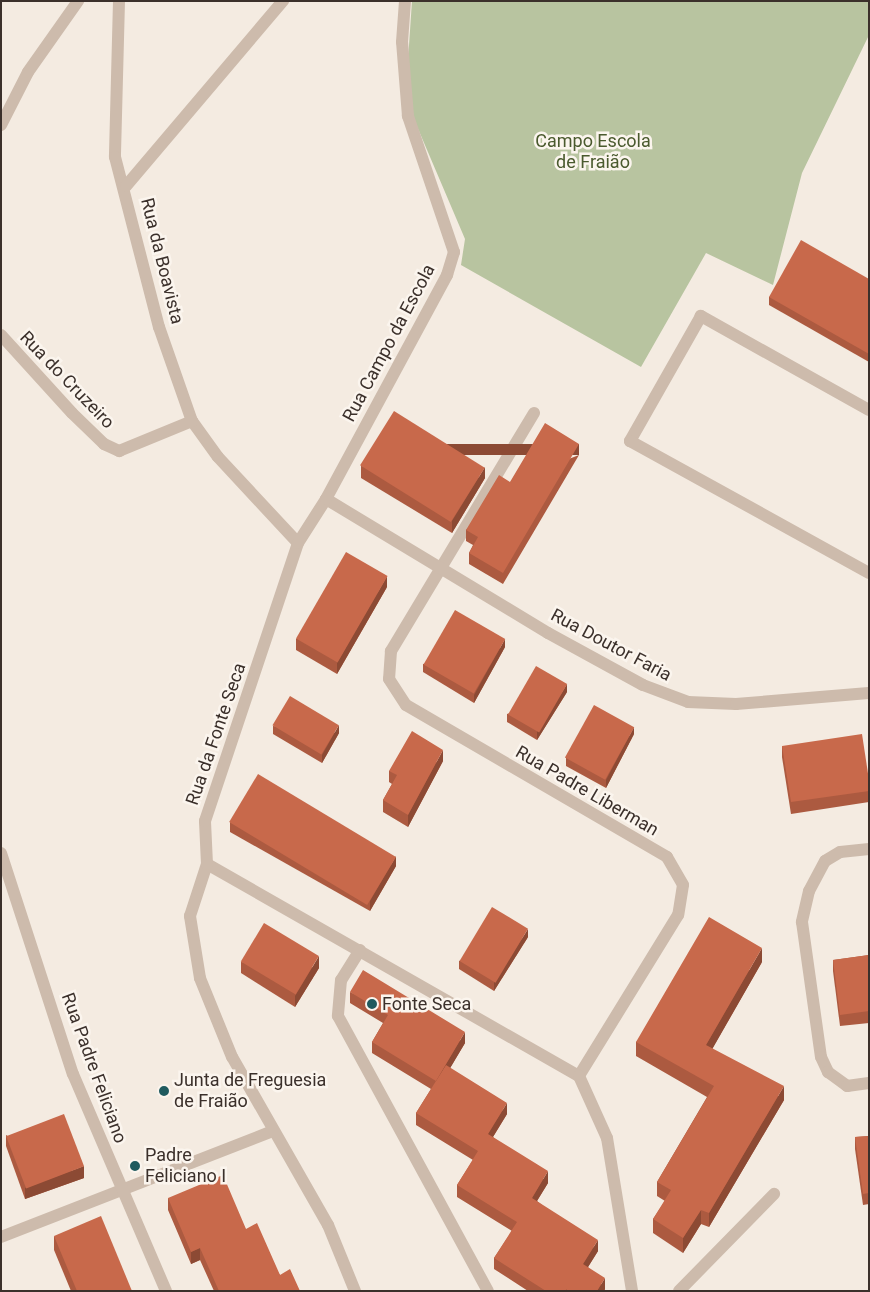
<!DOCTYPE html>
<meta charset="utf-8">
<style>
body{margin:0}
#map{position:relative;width:870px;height:1292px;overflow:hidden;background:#f4ebe1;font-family:Roboto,sans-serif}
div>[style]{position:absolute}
.green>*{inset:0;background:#b8c4a0}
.minor>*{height:12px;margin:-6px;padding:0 6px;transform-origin:6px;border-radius:6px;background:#cdbbac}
.tertiary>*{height:12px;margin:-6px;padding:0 6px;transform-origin:6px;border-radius:6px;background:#cdbbac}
.wall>*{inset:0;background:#ac5a40}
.shaded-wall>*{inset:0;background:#8c4a34;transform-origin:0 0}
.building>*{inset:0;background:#c8694b;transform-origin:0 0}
.dots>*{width:14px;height:14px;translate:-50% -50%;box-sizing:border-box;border:2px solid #fbf5ee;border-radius:50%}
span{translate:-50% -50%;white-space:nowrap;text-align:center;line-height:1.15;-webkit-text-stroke:5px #fbf5ee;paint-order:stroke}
.park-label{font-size:18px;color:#4a5a2e}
.street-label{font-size:18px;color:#3b302b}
.poi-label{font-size:18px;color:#3b302b}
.left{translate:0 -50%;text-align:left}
.frame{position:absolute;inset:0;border:2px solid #3b302b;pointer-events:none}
</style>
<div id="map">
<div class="green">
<div style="clip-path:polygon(412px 1px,869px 1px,869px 35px,802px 173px,773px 285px,706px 253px,641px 367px,461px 265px,465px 239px,413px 117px,408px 60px)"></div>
</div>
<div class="minor">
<div style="left:119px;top:1px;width:156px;rotate:91.5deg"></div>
<div style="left:115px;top:157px;width:176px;rotate:75.5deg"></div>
<div style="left:159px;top:327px;width:100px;rotate:70.7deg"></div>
<div style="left:192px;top:421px;width:44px;rotate:54.2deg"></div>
<div style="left:218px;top:457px;width:117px;rotate:47.1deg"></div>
<div style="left:1px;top:125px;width:59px;rotate:-63deg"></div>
<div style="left:28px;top:72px;width:87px;rotate:-54.8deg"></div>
<div style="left:126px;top:186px;width:243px;rotate:-49.7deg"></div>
<div style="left:1px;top:335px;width:105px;rotate:47.7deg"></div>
<div style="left:72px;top:413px;width:45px;rotate:44.1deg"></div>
<div style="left:104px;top:444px;width:17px;rotate:25deg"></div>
<div style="left:119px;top:451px;width:79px;rotate:-22.3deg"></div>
<div style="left:869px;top:410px;width:193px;rotate:-150.8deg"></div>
<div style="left:701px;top:316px;width:144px;rotate:119.6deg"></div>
<div style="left:630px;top:441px;width:273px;rotate:28.9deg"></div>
<div style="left:534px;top:413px;width:278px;rotate:121deg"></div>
<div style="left:391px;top:651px;width:28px;rotate:94deg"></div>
<div style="left:389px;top:679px;width:31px;rotate:57deg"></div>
<div style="left:406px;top:705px;width:302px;rotate:30.2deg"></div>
<div style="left:667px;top:857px;width:32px;rotate:60deg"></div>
<div style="left:683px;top:885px;width:30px;rotate:99deg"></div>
<div style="left:678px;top:915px;width:189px;rotate:121.6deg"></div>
<div style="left:326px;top:499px;width:259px;rotate:31.1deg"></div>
<div style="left:548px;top:633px;width:108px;rotate:28.7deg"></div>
<div style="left:643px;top:685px;width:48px;rotate:20.7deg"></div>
<div style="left:688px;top:702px;width:48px;rotate:2.4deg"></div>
<div style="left:736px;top:704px;width:133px;rotate:-4.7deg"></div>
<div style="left:869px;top:849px;width:29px;rotate:174deg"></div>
<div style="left:840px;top:852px;width:17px;rotate:149deg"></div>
<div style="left:825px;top:861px;width:34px;rotate:118deg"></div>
<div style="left:809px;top:891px;width:32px;rotate:103deg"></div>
<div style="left:802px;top:922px;width:136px;rotate:82deg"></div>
<div style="left:821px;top:1057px;width:17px;rotate:65deg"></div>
<div style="left:828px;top:1072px;width:24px;rotate:36deg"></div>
<div style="left:847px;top:1086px;width:22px;rotate:-8deg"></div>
<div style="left:207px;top:864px;width:428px;rotate:29.7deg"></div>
<div style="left:579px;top:1076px;width:68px;rotate:65.7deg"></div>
<div style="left:607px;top:1138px;width:155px;rotate:80.7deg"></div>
<div style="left:360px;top:950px;width:36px;rotate:122deg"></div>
<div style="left:341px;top:980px;width:36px;rotate:95deg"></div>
<div style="left:338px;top:1016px;width:313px;rotate:61.4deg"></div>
<div style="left:1px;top:1237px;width:292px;rotate:-21.3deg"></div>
<div style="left:355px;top:1291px;width:71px;rotate:-112.2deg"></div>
<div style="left:328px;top:1225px;width:193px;rotate:-119.7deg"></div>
<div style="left:232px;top:1057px;width:85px;rotate:-112.1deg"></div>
<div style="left:200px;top:978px;width:63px;rotate:-99.2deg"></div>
<div style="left:190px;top:916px;width:55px;rotate:-71.9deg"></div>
<div style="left:207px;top:864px;width:43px;rotate:-92.7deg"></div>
<div style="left:205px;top:821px;width:293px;rotate:-71.5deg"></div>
<div style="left:298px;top:543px;width:52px;rotate:-57.5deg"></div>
<div style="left:326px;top:499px;width:255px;rotate:-61.6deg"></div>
<div style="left:447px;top:275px;width:24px;rotate:-73deg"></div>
<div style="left:454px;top:252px;width:144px;rotate:-108.7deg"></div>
<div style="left:408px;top:116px;width:74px;rotate:-94.6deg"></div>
<div style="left:402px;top:42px;width:41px;rotate:-85.8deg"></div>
<div style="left:679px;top:1291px;width:136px;rotate:-45.6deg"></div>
</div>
<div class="tertiary">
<div style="left:1px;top:853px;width:232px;rotate:72deg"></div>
<div style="left:73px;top:1074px;width:236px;rotate:66.8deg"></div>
</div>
<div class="wall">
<div style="clip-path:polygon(869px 279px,869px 362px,769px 305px,769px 297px)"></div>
<div style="clip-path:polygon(579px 455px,503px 584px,469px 564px,469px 553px,473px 545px,466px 541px,466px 530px,510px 482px)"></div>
<div style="clip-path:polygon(361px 466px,485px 478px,452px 533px,361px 478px)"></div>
<div style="clip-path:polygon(387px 587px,337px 674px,296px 650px,296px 639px)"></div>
<div style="clip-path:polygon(505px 647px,474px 703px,423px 672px,423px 664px)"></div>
<div style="clip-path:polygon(567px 692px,537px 740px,507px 722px,507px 714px)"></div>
<div style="clip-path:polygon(273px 726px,339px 733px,322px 763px,273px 734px)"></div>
<div style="clip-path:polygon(634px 734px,606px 788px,566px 766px,566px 758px)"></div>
<div style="clip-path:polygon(782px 746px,869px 780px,869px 802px,791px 814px,782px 757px)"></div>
<div style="clip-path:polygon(443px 761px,408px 827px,383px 812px,383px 800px,392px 784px,389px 782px,389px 771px)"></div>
<div style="clip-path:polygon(230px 822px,396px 866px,370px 911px,230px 832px)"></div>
<div style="clip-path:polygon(528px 937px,494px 991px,459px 969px,459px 961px)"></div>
<div style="clip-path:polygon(869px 955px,869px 1023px,840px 1026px,833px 971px,833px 960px)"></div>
<div style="clip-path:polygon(241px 962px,319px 968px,295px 1007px,241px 973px)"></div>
<div style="clip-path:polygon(762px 962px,712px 1049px,784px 1100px,709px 1227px,701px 1224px,683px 1253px,653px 1233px,653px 1219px,665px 1201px,657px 1196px,657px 1182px,707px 1097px,636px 1056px,636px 1042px)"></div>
<div style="clip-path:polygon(350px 992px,465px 1043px,450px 1068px,507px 1114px,493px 1137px,548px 1183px,537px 1201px,598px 1251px,588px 1267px,605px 1289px,604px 1291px,528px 1291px,494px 1269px,494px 1258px,512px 1231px,457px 1197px,457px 1185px,473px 1160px,416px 1125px,416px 1113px,431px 1089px,372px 1053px,372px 1042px,383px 1023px,350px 1003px)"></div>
<div style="clip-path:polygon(6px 1135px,84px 1178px,25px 1199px,6px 1146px)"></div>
<div style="clip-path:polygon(869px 1136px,869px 1204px,863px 1205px,855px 1149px,855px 1137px)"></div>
<div style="clip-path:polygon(168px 1198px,246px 1229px,280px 1275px,300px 1291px,214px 1291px,200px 1260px,191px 1264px,168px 1210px)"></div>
<div style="clip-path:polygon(54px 1236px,132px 1291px,71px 1291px,54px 1250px)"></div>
</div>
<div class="shaded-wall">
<div style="left:579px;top:444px;width:11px;height:150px;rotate:90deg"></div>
<div style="clip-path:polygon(485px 467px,485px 478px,452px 533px,452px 521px)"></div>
<div style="clip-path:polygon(387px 576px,387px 587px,337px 674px,337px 663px)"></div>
<div style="clip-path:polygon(505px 639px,505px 647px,474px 703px,474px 695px)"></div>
<div style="clip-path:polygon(567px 684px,567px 692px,537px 740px,537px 732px)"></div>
<div style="clip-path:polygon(339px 725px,339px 733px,322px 763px,322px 755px)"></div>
<div style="clip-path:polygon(634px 727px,634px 734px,606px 788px,606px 780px)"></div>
<div style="clip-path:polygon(443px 750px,443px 761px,408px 827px,408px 815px)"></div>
<div style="clip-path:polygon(396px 856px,396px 866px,370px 911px,370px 901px)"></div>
<div style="clip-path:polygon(528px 929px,528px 937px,494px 991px,494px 983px)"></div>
<div style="clip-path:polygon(762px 948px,762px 962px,706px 1060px,706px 1045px)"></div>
<div style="clip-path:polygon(319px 956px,319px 968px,295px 1007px,295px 996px)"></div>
<div style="clip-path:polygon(465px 1032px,465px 1043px,436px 1092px,436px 1081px)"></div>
<div style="clip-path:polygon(784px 1086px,784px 1100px,709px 1227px,709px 1213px)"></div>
<div style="clip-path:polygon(507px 1103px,507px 1114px,488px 1145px,488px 1134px)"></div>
<div style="clip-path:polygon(84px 1166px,84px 1178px,25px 1199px,25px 1188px)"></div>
<div style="clip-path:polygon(548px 1171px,548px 1183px,532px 1209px,532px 1198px)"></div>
<div style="clip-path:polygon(701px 1210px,701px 1224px,683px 1253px,683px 1238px)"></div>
<div style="clip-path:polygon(598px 1240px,598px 1251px,583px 1275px,583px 1264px)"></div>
<div style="clip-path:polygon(200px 1248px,200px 1260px,191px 1264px,191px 1252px)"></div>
<div style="clip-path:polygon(605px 1278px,605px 1289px,604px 1291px,597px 1291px)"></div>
</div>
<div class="building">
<div style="clip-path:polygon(801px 240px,869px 279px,869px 354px,769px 297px)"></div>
<div style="left:394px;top:411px;width:107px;height:64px;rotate:32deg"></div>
<div style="clip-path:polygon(545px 423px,579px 444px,503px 573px,469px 553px,478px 537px,466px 530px,499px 475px,510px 482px)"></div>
<div style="left:346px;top:552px;width:48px;height:100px;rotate:30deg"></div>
<div style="left:455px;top:610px;width:58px;height:63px;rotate:30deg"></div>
<div style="left:536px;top:666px;width:36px;height:56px;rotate:30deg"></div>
<div style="left:290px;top:696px;width:57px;height:34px;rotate:31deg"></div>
<div style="left:594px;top:705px;width:46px;height:60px;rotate:29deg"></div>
<div style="clip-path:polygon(412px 731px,443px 750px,408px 815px,383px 800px,397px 775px,389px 771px)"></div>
<div style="clip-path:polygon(862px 734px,869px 780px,869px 791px,791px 802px,782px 746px)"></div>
<div style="left:258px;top:774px;width:161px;height:56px;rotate:31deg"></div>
<div style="left:492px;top:907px;width:42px;height:63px;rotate:31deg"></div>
<div style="clip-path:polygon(709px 917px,762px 948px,706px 1045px,784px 1086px,709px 1213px,701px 1210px,683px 1238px,653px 1219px,671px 1190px,657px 1182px,714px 1086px,636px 1042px)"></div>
<div style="left:264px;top:923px;width:64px;height:45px;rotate:31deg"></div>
<div style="clip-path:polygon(869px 955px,869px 1011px,840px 1015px,833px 960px)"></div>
<div style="clip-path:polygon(363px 970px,465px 1032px,436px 1081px,372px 1042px,388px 1015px,350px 992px)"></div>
<div style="clip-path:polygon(446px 1065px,507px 1103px,488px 1134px,548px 1171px,532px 1198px,598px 1240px,583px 1264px,605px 1278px,597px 1291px,568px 1291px,566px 1289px,566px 1291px,546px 1291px,494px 1258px,517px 1222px,457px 1185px,478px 1151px,416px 1113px)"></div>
<div style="left:64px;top:1114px;width:56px;height:62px;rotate:69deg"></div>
<div style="clip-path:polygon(869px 1136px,869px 1193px,863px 1194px,855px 1137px)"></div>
<div style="clip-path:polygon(223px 1175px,246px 1229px,257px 1223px,280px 1275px,290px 1269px,300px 1291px,219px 1291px,200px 1248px,191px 1252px,168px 1198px)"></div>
<div style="clip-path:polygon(101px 1216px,132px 1291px,77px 1291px,54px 1236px)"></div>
</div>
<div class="dots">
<div style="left:372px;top:1004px;background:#1f5a5e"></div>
<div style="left:164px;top:1091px;background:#1f5a5e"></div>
<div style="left:135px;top:1166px;background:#1f5a5e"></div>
</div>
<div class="park-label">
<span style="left:593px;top:152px">Campo Escola<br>de Fraião</span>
</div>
<div class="street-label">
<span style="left:162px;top:261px;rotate:76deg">Rua da Boavista</span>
<span style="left:389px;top:343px;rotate:-62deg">Rua Campo da Escola</span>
<span style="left:67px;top:380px;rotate:46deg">Rua do Cruzeiro</span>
<span style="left:611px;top:645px;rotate:28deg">Rua Doutor Faria</span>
<span style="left:216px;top:734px;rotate:-71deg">Rua da Fonte Seca</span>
<span style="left:587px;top:791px;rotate:30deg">Rua Padre Liberman</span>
<span style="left:94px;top:1068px;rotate:70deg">Rua Padre Feliciano</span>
</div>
<div class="poi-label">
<span class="left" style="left:382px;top:1004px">Fonte Seca</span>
<span class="left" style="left:174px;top:1091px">Junta de Freguesia<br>de Fraião</span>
<span class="left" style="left:145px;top:1166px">Padre<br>Feliciano I</span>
</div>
<div class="frame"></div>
</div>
